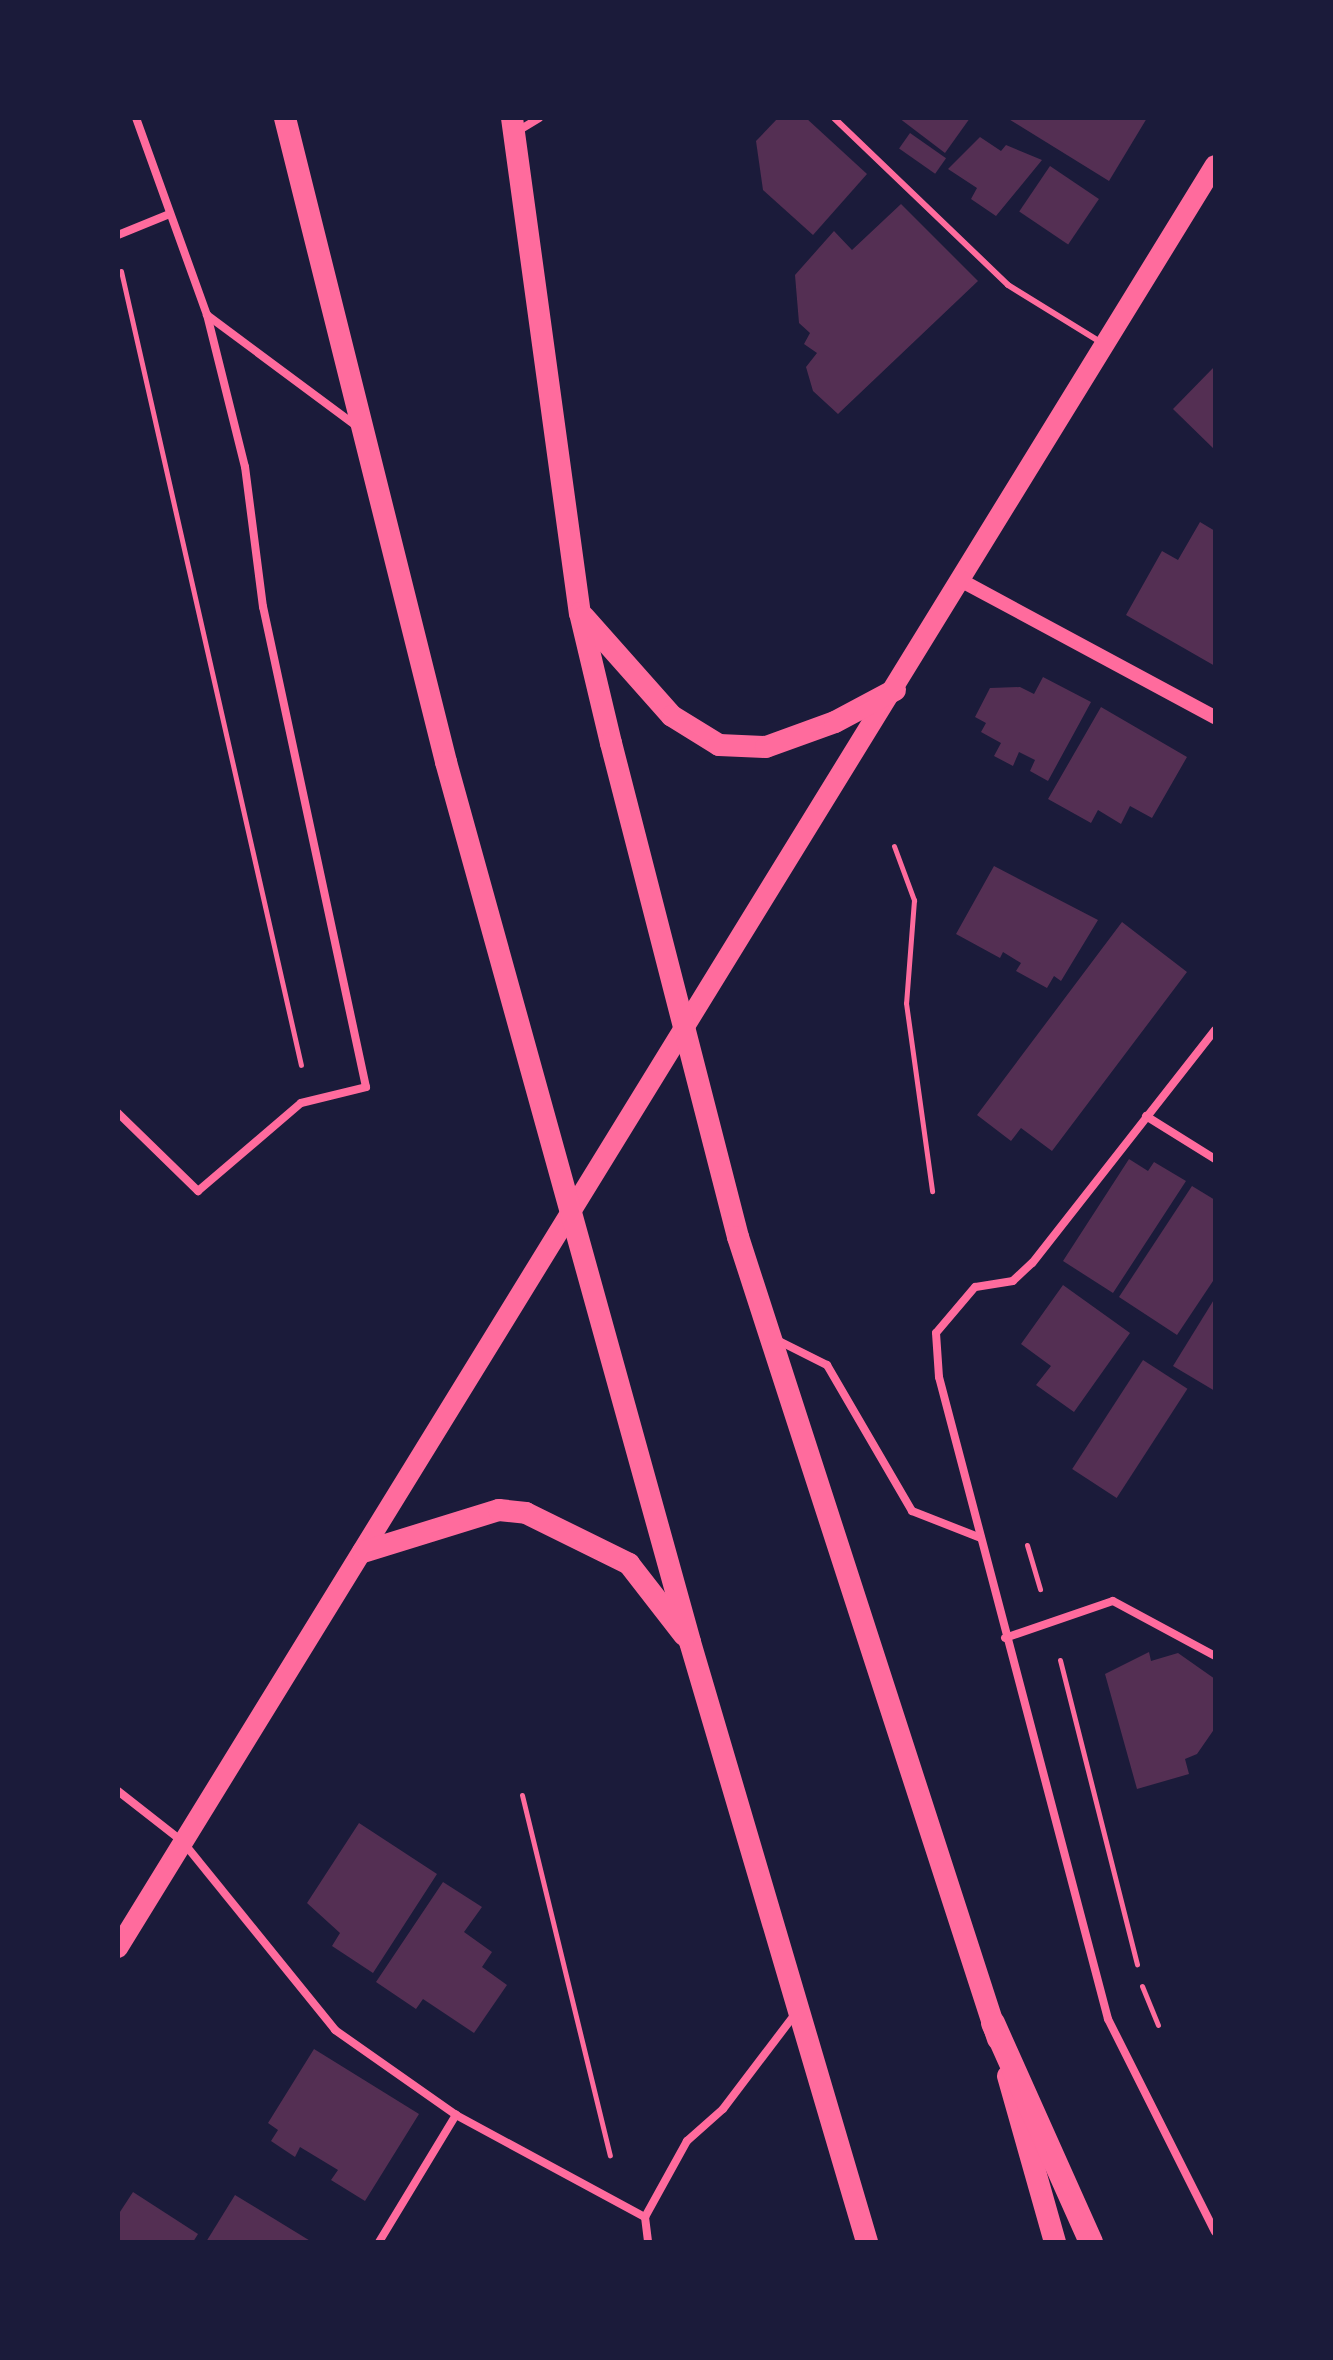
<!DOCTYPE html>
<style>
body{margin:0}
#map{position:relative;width:1333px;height:2360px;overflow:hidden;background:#1b1b3a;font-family:"Sofia Sans Condensed",sans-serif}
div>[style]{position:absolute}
.building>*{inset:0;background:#542f53;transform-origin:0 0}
.path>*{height:5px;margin:-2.5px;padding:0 2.5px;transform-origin:2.5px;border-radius:2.5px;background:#ff6b9d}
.service>*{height:6px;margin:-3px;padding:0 3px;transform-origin:3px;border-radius:3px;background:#ff6b9d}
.minor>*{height:8px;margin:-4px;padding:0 4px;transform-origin:4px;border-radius:4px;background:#ff6b9d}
.tertiary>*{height:14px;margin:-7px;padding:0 7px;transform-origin:7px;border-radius:7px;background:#ff6b9d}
.primary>*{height:20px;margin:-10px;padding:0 10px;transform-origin:10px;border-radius:10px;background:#ff6b9d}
.trunk>*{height:22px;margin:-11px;padding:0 11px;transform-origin:11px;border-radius:11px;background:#ff6b9d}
.motorway>*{height:24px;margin:-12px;padding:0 12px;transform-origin:12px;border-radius:12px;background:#ff6b9d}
span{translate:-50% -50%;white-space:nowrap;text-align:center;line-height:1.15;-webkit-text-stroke:8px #1b1b3a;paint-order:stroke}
.frame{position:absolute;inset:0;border:120px solid #1b1b3a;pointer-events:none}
</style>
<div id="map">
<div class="building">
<div style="clip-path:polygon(778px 118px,806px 118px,867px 174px,813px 235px,763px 190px,756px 141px)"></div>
<div style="clip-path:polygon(899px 118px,970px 118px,945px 153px)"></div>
<div style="clip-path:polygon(1007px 118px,1147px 118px,1109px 181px)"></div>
<div style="left:910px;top:133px;width:44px;height:19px;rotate:35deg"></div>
<div style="clip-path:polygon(980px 137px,1001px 151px,1006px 145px,1042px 160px,996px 216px,971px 199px,977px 188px,948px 169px)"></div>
<div style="left:1050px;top:166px;width:59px;height:55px;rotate:34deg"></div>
<div style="clip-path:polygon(901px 204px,978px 281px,838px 414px,813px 391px,806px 367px,817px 353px,804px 344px,810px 333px,799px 323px,795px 275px,834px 231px,852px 250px)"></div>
<div style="clip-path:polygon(1215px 366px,1215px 450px,1173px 409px)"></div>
<div style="clip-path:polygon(1200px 522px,1215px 531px,1215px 666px,1126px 615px,1162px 551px,1178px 560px)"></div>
<div style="clip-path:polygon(1043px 677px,1091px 702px,1048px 781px,1030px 771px,1035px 760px,1019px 752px,1013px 766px,994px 756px,1001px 743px,981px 732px,986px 723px,975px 717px,990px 688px,1020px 687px,1034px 694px)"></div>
<div style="clip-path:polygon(1101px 707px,1187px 757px,1152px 818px,1130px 806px,1121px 824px,1098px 810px,1091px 823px,1048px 799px)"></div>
<div style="clip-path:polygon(994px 866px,1098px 920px,1061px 981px,1054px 976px,1047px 988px,1016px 971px,1021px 963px,1003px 952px,1000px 958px,956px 934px)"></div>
<div style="clip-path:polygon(1122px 922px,1187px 972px,1052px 1151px,1021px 1128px,1011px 1141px,977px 1115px)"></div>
<div style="clip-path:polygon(1129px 1159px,1148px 1171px,1154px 1162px,1186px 1181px,1113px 1293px,1063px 1261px)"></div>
<div style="clip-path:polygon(1192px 1186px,1215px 1200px,1215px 1278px,1177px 1335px,1119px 1297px)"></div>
<div style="clip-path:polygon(1063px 1285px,1130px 1333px,1074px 1412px,1036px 1385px,1051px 1366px,1021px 1344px)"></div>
<div style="clip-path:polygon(1215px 1298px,1215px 1391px,1173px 1366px)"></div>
<div style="left:1143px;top:1360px;width:53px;height:130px;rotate:33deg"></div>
<div style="clip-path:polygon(1149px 1652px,1151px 1661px,1178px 1653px,1215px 1679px,1215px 1728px,1197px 1754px,1185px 1759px,1189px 1774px,1137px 1789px,1105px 1674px)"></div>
<div style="clip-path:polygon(359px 1823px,437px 1874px,373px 1973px,332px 1946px,340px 1933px,307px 1903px)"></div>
<div style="clip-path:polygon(443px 1882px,482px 1907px,464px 1932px,492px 1952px,482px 1967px,507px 1985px,474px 2033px,423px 1999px,416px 2009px,376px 1982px)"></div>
<div style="clip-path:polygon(314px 2049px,419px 2114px,365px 2201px,331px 2180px,338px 2170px,300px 2147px,295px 2157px,271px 2141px,278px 2130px,268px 2123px)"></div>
<div style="clip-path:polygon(133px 2192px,198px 2234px,193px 2242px,118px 2242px,118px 2215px)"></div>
<div style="clip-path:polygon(235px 2195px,312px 2242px,206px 2242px)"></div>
</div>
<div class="path">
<div style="left:121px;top:271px;width:814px;rotate:77.23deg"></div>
<div style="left:894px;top:846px;width:58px;rotate:69.7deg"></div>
<div style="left:914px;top:900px;width:103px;rotate:94.4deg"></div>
<div style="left:906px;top:1003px;width:190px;rotate:82.1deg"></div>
<div style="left:1027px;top:1545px;width:46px;rotate:73.5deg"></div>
<div style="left:1060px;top:1660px;width:314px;rotate:75.8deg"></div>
<div style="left:522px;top:1795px;width:371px;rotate:76.3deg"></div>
<div style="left:1142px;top:1986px;width:42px;rotate:67.7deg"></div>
</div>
<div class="service">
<div style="left:834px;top:118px;width:241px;rotate:43.8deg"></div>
<div style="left:1008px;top:285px;width:110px;rotate:31.7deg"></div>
</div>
<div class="minor">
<div style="left:516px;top:132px;width:27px;rotate:-31deg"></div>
<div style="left:118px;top:235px;width:53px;rotate:-22.2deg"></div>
<div style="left:207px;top:315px;width:184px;rotate:36.6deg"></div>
<div style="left:1215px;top:1030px;width:296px;rotate:128.1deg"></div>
<div style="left:1032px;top:1263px;width:26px;rotate:137deg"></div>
<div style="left:1013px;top:1281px;width:38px;rotate:171deg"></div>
<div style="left:975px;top:1287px;width:60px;rotate:130.3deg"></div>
<div style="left:936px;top:1333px;width:44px;rotate:86.1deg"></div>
<div style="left:939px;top:1377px;width:664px;rotate:75.25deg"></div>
<div style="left:1108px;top:2019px;width:238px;rotate:63.3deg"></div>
<div style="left:118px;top:1113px;width:112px;rotate:44.3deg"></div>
<div style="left:198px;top:1191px;width:135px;rotate:-40.5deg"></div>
<div style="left:301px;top:1103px;width:67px;rotate:-13.8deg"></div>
<div style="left:366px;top:1087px;width:491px;rotate:-102.1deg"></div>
<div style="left:263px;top:607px;width:141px;rotate:-97.3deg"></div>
<div style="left:245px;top:467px;width:157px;rotate:-104deg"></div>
<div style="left:207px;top:315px;width:209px;rotate:-109.8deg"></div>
<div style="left:1146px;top:1116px;width:81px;rotate:31.9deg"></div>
<div style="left:777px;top:1340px;width:56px;rotate:26.6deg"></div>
<div style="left:827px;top:1365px;width:169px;rotate:59.8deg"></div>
<div style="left:912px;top:1511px;width:74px;rotate:21.4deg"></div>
<div style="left:1005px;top:1638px;width:114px;rotate:-18.9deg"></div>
<div style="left:1113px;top:1601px;width:116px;rotate:28.3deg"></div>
<div style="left:118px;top:1791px;width:83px;rotate:38.1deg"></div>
<div style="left:183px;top:1842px;width:242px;rotate:51deg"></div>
<div style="left:335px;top:2030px;width:148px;rotate:35.1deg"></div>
<div style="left:456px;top:2115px;width:215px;rotate:28.4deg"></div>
<div style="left:645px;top:2217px;width:25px;rotate:83deg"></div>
<div style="left:645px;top:2217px;width:87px;rotate:-61.1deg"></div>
<div style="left:687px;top:2141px;width:48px;rotate:-41.6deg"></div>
<div style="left:723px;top:2109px;width:121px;rotate:-52.8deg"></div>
<div style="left:379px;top:2242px;width:149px;rotate:-58.8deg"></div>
</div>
<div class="tertiary">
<div style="left:962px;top:581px;width:287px;rotate:28.3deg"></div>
</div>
<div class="primary">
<div style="left:118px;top:1948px;width:2093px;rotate:-58.4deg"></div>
</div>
<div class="trunk">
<div style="left:285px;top:118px;width:664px;rotate:75.96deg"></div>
<div style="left:446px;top:762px;width:913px;rotate:74.5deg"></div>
<div style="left:690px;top:1642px;width:626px;rotate:73.56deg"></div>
<div style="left:512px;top:118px;width:500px;rotate:82.2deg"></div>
<div style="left:580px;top:613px;width:134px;rotate:76.6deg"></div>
<div style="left:611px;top:743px;width:510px;rotate:75.58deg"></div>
<div style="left:738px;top:1237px;width:843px;rotate:72.04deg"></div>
<div style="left:584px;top:617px;width:132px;rotate:48.4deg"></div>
<div style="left:672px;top:716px;width:55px;rotate:31.7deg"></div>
<div style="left:719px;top:745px;width:47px;rotate:2.4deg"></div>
<div style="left:766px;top:747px;width:73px;rotate:-19.9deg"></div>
<div style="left:835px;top:722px;width:68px;rotate:-28.1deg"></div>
<div style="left:363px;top:1552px;width:142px;rotate:-17.2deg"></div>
<div style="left:499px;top:1510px;width:27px;rotate:6deg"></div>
<div style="left:526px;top:1513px;width:115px;rotate:26.3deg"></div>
<div style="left:629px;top:1564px;width:90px;rotate:52.2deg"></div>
<div style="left:1008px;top:2076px;width:173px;rotate:74.2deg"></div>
</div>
<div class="motorway">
<div style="left:993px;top:2023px;width:240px;rotate:65.9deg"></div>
</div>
<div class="frame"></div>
</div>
